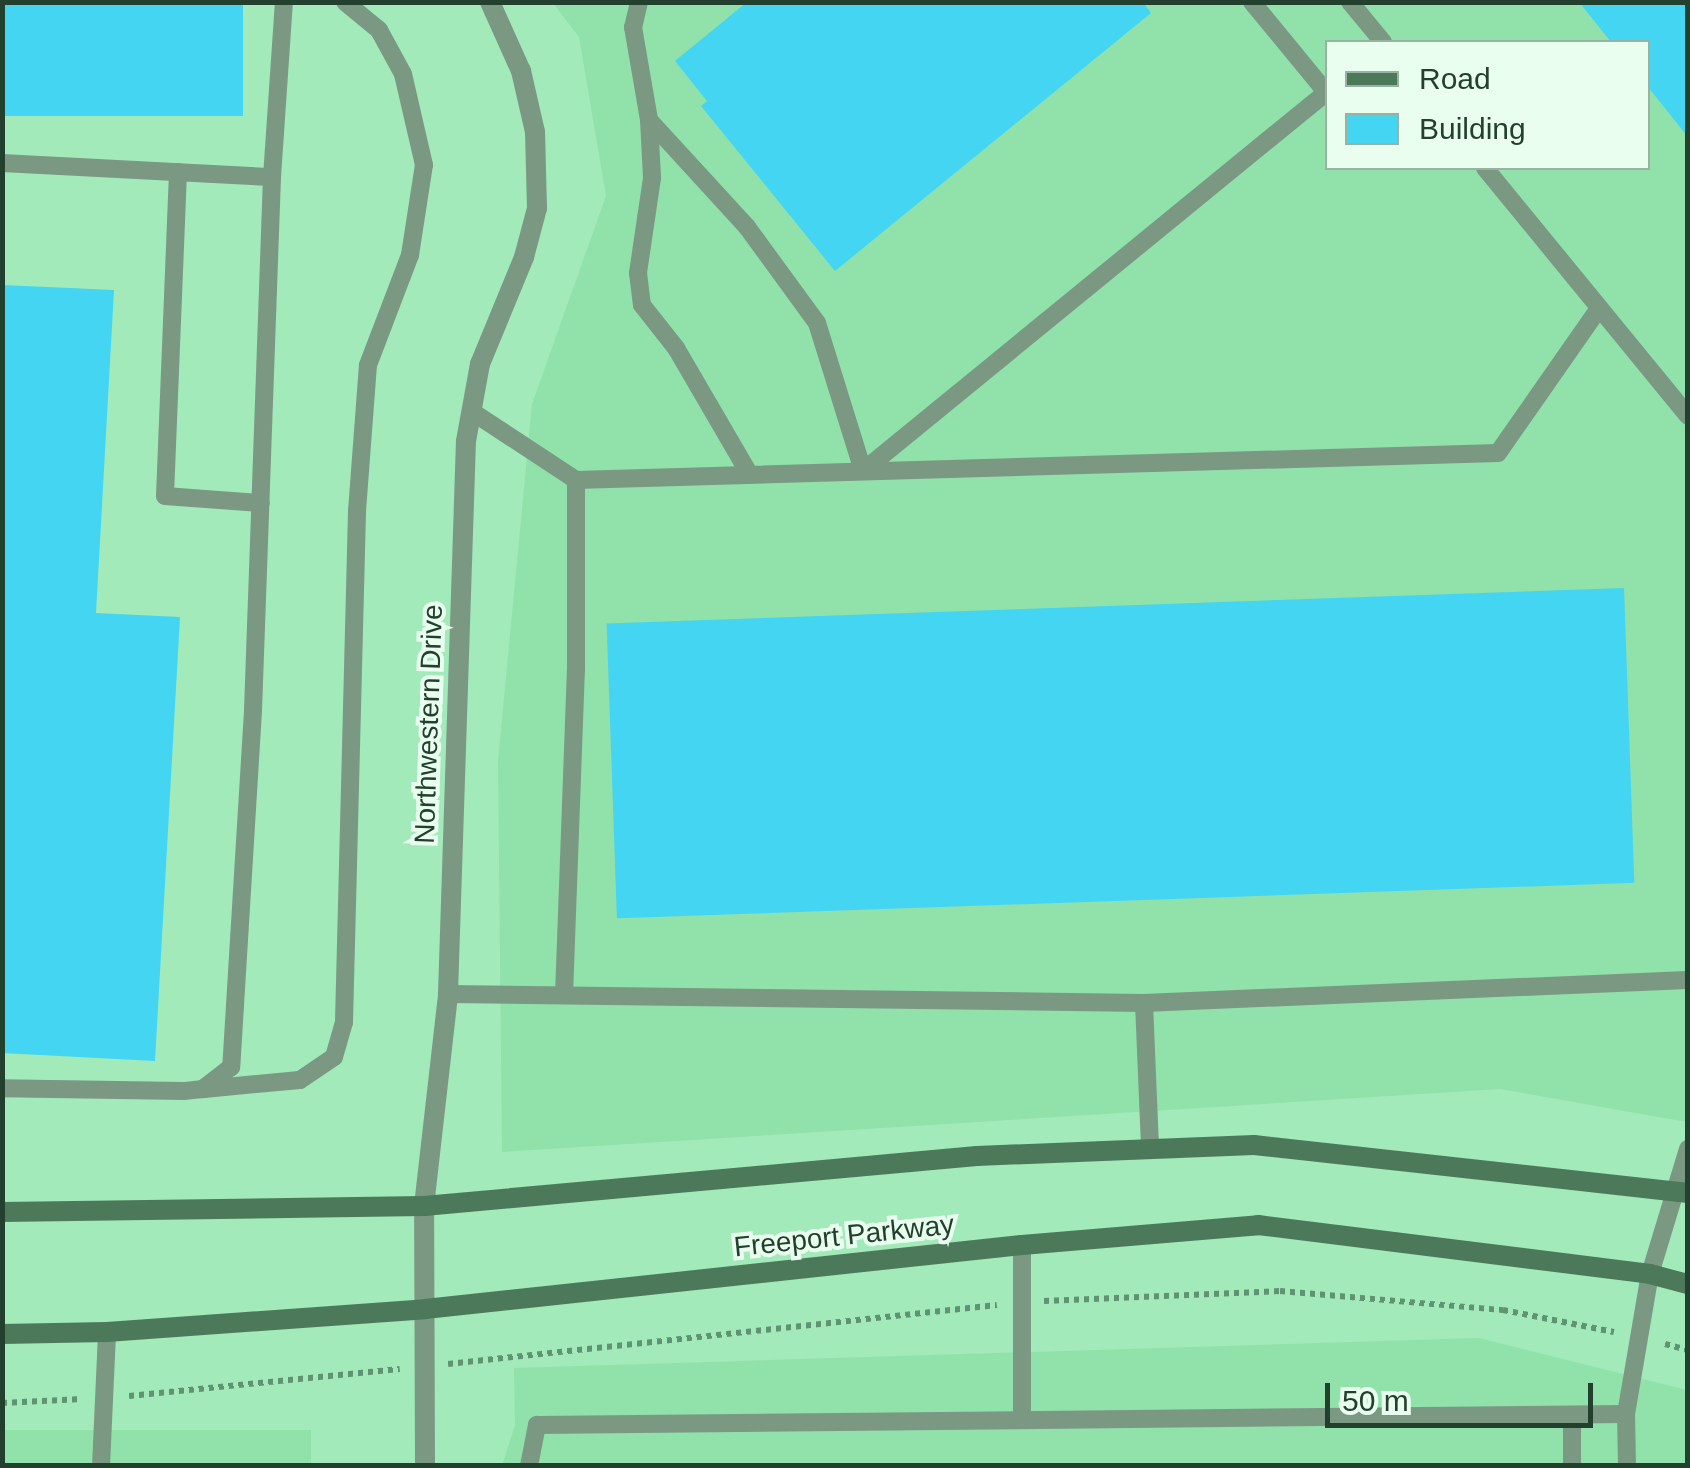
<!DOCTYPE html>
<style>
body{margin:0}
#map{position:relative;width:1690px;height:1468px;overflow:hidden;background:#a2eab9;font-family:Helvetica,sans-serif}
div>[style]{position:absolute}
.built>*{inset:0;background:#91e1ab;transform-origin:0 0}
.building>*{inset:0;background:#43d5f2;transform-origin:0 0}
.path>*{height:6px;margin-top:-3px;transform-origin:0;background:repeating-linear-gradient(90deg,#609371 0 5px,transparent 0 10px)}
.service>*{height:18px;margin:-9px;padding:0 9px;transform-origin:9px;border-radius:9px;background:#7b9883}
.tertiary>*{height:20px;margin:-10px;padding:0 10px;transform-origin:10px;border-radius:10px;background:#7b9883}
.secondary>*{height:20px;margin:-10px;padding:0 10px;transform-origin:10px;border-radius:10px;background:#4d795b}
span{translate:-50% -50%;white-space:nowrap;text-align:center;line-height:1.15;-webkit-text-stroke:8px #e9feef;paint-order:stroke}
.street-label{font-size:28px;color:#22402d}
.frame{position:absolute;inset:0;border:5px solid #22402d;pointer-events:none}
.legend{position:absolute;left:1325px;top:40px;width:325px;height:130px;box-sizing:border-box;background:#e9feef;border:2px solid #99b2a1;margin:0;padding:12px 18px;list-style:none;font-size:30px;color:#22402d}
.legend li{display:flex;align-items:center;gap:20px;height:50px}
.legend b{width:50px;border:2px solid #99b2a1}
.scale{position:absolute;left:1325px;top:1383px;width:268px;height:45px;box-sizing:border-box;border:5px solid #22402d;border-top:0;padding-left:12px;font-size:30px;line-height:35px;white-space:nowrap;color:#22402d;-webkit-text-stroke:8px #e9feef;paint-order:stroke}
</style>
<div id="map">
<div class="built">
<div style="clip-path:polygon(evenodd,553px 3px,1687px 3px,1687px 1122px,1500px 1089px,502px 1152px,498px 761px,532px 404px,606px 196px,579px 37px,553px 3px,1328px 42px,1648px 42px,1648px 168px,1328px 168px,1328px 42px)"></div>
<div style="clip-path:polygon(1479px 1338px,1687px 1390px,1687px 1465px,502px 1466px,515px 1425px,514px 1368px)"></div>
<div style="left:3px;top:1430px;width:308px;height:36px"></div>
</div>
<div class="building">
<div style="left:2px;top:2px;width:241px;height:114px"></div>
<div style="clip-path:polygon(747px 2px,1143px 2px,1151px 13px,835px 271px,701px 106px,707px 101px,675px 61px)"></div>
<div style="clip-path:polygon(1579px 2px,1688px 2px,1688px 137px,1648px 87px,1648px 42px,1611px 42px)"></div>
<div style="clip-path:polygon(2px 285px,114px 290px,96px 613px,180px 617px,155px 1061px,2px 1053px)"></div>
<div style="left:1624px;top:588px;width:295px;height:1018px;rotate:88deg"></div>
</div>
<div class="path">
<div style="left:1044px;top:1301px;width:236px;rotate:-2.4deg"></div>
<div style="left:1280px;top:1291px;width:224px;rotate:4.9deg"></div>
<div style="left:1503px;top:1310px;width:113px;rotate:11.2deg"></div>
<div style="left:1665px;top:1344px;width:24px;rotate:15deg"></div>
<div style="left:448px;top:1364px;width:552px;rotate:-6.13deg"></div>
<div style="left:129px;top:1396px;width:272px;rotate:-5.7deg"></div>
<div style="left:2px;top:1403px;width:80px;rotate:-2.9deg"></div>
</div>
<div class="service">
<div style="left:639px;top:2px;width:26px;rotate:103deg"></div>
<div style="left:633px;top:27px;width:94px;rotate:80.2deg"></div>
<div style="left:649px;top:120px;width:58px;rotate:87deg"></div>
<div style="left:652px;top:178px;width:96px;rotate:98.4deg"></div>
<div style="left:638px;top:273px;width:32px;rotate:83deg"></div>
<div style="left:642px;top:305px;width:55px;rotate:51.7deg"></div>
<div style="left:676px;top:348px;width:147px;rotate:59.8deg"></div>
<div style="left:1252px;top:2px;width:117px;rotate:50.6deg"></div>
<div style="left:1350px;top:2px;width:52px;rotate:50.5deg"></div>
<div style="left:649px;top:120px;width:145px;rotate:47.5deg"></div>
<div style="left:747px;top:227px;width:119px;rotate:53.9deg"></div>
<div style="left:817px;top:323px;width:155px;rotate:72.7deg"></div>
<div style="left:863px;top:471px;width:601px;rotate:-39.26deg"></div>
<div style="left:2px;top:163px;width:270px;rotate:3deg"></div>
<div style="left:272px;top:177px;width:534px;rotate:92.04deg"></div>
<div style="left:253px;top:711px;width:357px;rotate:93.5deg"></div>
<div style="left:231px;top:1067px;width:36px;rotate:142deg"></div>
<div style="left:203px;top:1089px;width:20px;rotate:174deg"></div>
<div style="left:183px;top:1091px;width:181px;rotate:-179.1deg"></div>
<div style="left:1485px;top:168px;width:320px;rotate:50.7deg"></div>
<div style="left:178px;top:172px;width:324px;rotate:92.3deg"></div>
<div style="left:165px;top:496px;width:96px;rotate:4.2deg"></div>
<div style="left:272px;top:177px;width:175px;rotate:-86.1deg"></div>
<div style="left:471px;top:411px;width:126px;rotate:33.3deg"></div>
<div style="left:576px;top:480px;width:922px;rotate:-1.68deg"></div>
<div style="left:1498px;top:453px;width:177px;rotate:-55.1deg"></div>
<div style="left:448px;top:994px;width:696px;rotate:0.74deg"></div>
<div style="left:1144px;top:1003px;width:143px;rotate:87.6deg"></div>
<div style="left:564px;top:995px;width:325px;rotate:-87.9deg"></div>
<div style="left:576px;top:670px;width:190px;rotate:-90deg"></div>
<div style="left:1144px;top:1003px;width:544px;rotate:-2.42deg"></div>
<div style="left:204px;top:1089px;width:96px;rotate:-5.4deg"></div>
<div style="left:300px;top:1080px;width:41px;rotate:-34.1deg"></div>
<div style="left:334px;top:1057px;width:36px;rotate:-74deg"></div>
<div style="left:344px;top:1022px;width:511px;rotate:-88.54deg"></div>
<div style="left:357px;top:511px;width:146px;rotate:-85.7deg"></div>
<div style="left:368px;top:365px;width:118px;rotate:-69.1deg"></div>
<div style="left:410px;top:255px;width:91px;rotate:-81.2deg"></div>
<div style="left:424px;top:165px;width:93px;rotate:-103deg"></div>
<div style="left:403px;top:74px;width:50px;rotate:-118.6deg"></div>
<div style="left:379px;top:30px;width:44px;rotate:-140.5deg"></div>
<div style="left:1022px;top:1245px;width:175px;rotate:90deg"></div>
<div style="left:1572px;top:1415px;width:51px;rotate:90deg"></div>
<div style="left:101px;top:1466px;width:134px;rotate:-87.4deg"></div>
<div style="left:529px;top:1466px;width:42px;rotate:-79deg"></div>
<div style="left:537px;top:1425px;width:1089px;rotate:-0.58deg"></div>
<div style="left:1627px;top:1466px;width:52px;rotate:-91.1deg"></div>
<div style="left:1626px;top:1414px;width:142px;rotate:-80.3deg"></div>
<div style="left:1650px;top:1274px;width:131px;rotate:-73.1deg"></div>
</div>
<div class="tertiary">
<div style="left:425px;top:1466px;width:260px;rotate:-90.2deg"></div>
<div style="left:424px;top:1206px;width:213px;rotate:-83.5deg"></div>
<div style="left:448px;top:994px;width:553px;rotate:-88.14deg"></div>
<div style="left:466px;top:441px;width:78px;rotate:-79.7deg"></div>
<div style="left:480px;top:364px;width:116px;rotate:-67.6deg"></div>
<div style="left:524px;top:257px;width:51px;rotate:-75.1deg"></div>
<div style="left:537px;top:208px;width:76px;rotate:-91.5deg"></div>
<div style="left:535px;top:132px;width:63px;rotate:-102.9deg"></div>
<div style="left:521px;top:71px;width:76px;rotate:-114.2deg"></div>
</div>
<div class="secondary">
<div style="left:2px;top:1212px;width:422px;rotate:-0.8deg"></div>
<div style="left:424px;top:1206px;width:555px;rotate:-5.17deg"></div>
<div style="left:977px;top:1156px;width:277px;rotate:-2.3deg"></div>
<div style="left:1254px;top:1145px;width:437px;rotate:6.3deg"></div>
<div style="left:2px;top:1334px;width:105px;rotate:-1.1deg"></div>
<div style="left:107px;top:1332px;width:319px;rotate:-4.1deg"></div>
<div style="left:425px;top:1309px;width:600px;rotate:-6.12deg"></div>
<div style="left:1022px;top:1245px;width:237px;rotate:-4.8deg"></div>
<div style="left:1258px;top:1225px;width:395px;rotate:7.1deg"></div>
<div style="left:1650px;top:1274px;width:39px;rotate:15deg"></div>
</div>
<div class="street-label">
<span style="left:429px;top:724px;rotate:-88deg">Northwestern Drive</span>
<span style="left:844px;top:1236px;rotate:-6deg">Freeport Parkway</span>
</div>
<div class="frame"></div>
<ul class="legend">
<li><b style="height:12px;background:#4d795b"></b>Road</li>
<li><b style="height:28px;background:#43d5f2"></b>Building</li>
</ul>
<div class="scale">50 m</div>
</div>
